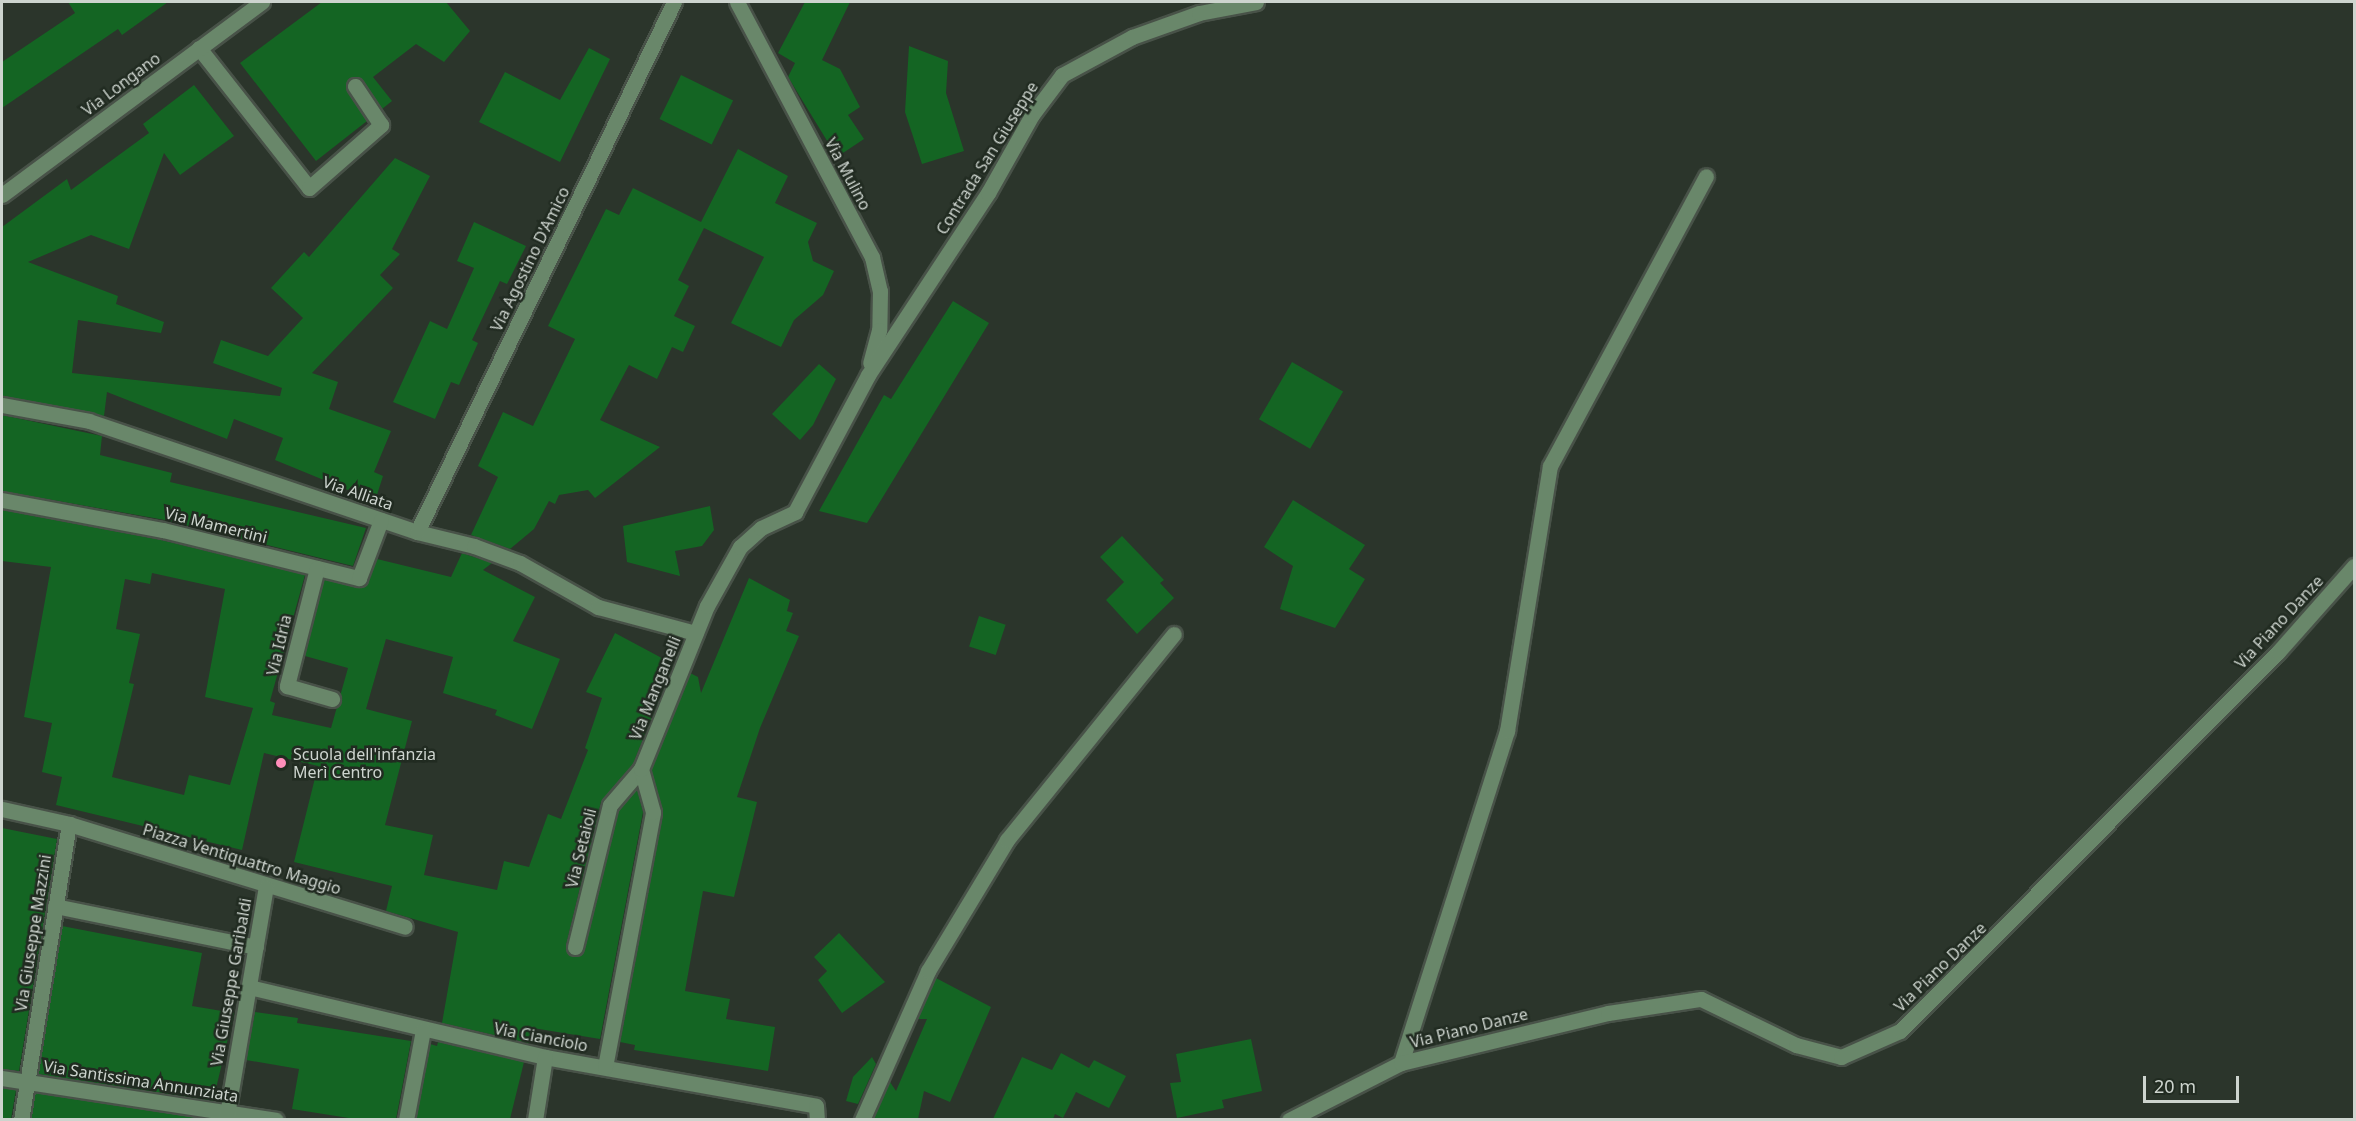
<!DOCTYPE html>
<meta charset="utf-8">
<style>
body{margin:0}
#map{position:relative;width:2356px;height:1121px;overflow:hidden;background:#2b352b;font-family:"Noto Sans",sans-serif}
div>[style]{position:absolute}
.building>*{inset:0;background:#146523;transform-origin:0 0}
.roads{filter:drop-shadow(2px 0 #485248) drop-shadow(-2px 0 #485248) drop-shadow(0 2px #485248) drop-shadow(0 -2px #485248)}
.minor>*{height:15px;margin:-7.5px;padding:0 7.5px;transform-origin:7.5px;border-radius:7.5px;background:#69876a}
.dots>*{width:16px;height:16px;translate:-50% -50%;box-sizing:border-box;border:3px solid #212b21;border-radius:50%}
span{translate:-50% -50%;white-space:nowrap;text-align:center;line-height:1.15;-webkit-text-stroke:5px #212b21;paint-order:stroke}
.street-label{font-size:16px;color:#cdd4ce}
.poi-label{font-size:16px;color:#cdd4ce}
.left{translate:0 -50%;text-align:left}
.frame{position:absolute;inset:0;border:3px solid #cdd4ce;pointer-events:none}
.scale{position:absolute;left:2143px;top:1076px;width:96px;height:27px;box-sizing:border-box;border:3px solid #cdd4ce;border-top:0;padding-left:8px;font-size:18px;line-height:21px;white-space:nowrap;color:#cdd4ce;-webkit-text-stroke:4px #212b21;paint-order:stroke}
</style>
<div id="map">
<div class="building">
<div style="clip-path:polygon(68px 2px,168px 2px,122px 35px,118px 29px,2px 108px,2px 62px,75px 13px)"></div>
<div style="clip-path:polygon(322px 2px,446px 2px,470px 31px,444px 62px,416px 44px,373px 77px,392px 101px,382px 109px,363px 80px,349px 78px,347px 91px,367px 121px,316px 161px,240px 63px)"></div>
<div style="clip-path:polygon(805px 2px,850px 2px,822px 60px,840px 69px,860px 107px,848px 115px,864px 139px,837px 157px,788px 77px,795px 63px,778px 53px)"></div>
<div style="clip-path:polygon(909px 46px,948px 61px,946px 93px,964px 151px,922px 164px,905px 112px)"></div>
<div style="clip-path:polygon(589px 48px,610px 59px,560px 162px,479px 122px,505px 72px,560px 100px)"></div>
<div style="left:681px;top:75px;width:58px;height:49px;rotate:26deg"></div>
<div style="clip-path:polygon(194px 85px,234px 136px,180px 175px,164px 153px,129px 249px,91px 235px,28px 262px,118px 296px,116px 304px,164px 322px,161px 333px,78px 320px,72px 373px,280px 396px,282px 388px,213px 363px,221px 340px,268px 356px,303px 318px,271px 288px,304px 252px,309px 257px,395px 158px,430px 176px,392px 249px,400px 254px,380px 275px,393px 288px,312px 373px,338px 382px,329px 409px,391px 431px,374px 472px,383px 476px,375px 501px,275px 460px,283px 438px,234px 419px,227px 439px,107px 392px,104px 416px,2px 396px,2px 227px,67px 179px,71px 190px,149px 133px,143px 124px)"></div>
<div style="clip-path:polygon(738px 149px,788px 176px,775px 203px,817px 223px,808px 242px,813px 261px,834px 271px,823px 295px,794px 320px,781px 347px,731px 323px,764px 257px,704px 228px,678px 280px,689px 286px,674px 316px,695px 326px,683px 352px,672px 347px,657px 379px,629px 365px,600px 420px,660px 447px,595px 498px,588px 490px,559px 495px,555px 504px,549px 501px,534px 529px,510px 549px,471px 535px,498px 477px,478px 466px,503px 412px,533px 426px,575px 339px,548px 326px,606px 209px,619px 215px,633px 188px,701px 222px)"></div>
<div style="clip-path:polygon(474px 222px,526px 246px,507px 284px,500px 281px,472px 340px,478px 343px,459px 385px,451px 382px,435px 419px,393px 402px,430px 321px,447px 329px,474px 268px,457px 261px)"></div>
<div style="clip-path:polygon(953px 301px,989px 323px,867px 523px,819px 511px,884px 395px,891px 399px)"></div>
<div style="left:1292px;top:362px;width:59px;height:66px;rotate:30deg"></div>
<div style="clip-path:polygon(819px 364px,836px 379px,813px 425px,800px 440px,772px 414px)"></div>
<div style="clip-path:polygon(2px 415px,102px 436px,100px 455px,172px 473px,170px 482px,366px 528px,353px 566px,165px 520px,2px 491px)"></div>
<div style="clip-path:polygon(1293px 500px,1365px 545px,1349px 569px,1365px 579px,1335px 628px,1280px 609px,1293px 566px,1264px 547px)"></div>
<div style="clip-path:polygon(710px 506px,714px 530px,702px 546px,675px 551px,680px 576px,627px 562px,623px 526px)"></div>
<div style="clip-path:polygon(evenodd,2px 510px,161px 540px,305px 575px,270px 701px,275px 703px,272px 715px,331px 728px,348px 668px,305px 656px,324px 579px,362px 587px,377px 559px,451px 577px,462px 553px,492px 563px,483px 570px,535px 597px,513px 641px,560px 659px,532px 729px,495px 715px,497px 710px,443px 693px,453px 657px,386px 639px,366px 709px,412px 721px,385px 825px,433px 835px,424px 875px,497px 890px,504px 861px,529px 867px,548px 814px,561px 819px,588px 750px,585px 748px,602px 698px,586px 692px,615px 633px,673px 664px,633px 764px,601px 802px,566px 945px,572px 956px,584px 950px,619px 810px,637px 789px,643px 812px,600px 1039px,533px 1028px,529px 1043px,442px 1023px,458px 932px,386px 911px,392px 886px,294px 862px,318px 766px,264px 753px,242px 850px,56px 805px,62px 777px,42px 772px,52px 723px,24px 717px,51px 567px,2px 561px,2px 510px,152px 573px,225px 589px,205px 697px,253px 708px,230px 785px,189px 775px,184px 795px,112px 777px,134px 684px,129px 683px,140px 634px,116px 629px,125px 579px,150px 584px,152px 573px)"></div>
<div style="clip-path:polygon(1122px 536px,1164px 580px,1160px 583px,1174px 598px,1137px 634px,1106px 600px,1124px 582px,1100px 557px)"></div>
<div style="clip-path:polygon(749px 578px,790px 600px,787px 611px,793px 613px,786px 631px,799px 636px,760px 728px,737px 797px,757px 802px,734px 897px,703px 891px,685px 991px,730px 999px,726px 1019px,775px 1027px,768px 1071px,634px 1050px,635px 1045px,620px 1042px,663px 814px,651px 770px,690px 673px,698px 677px,701px 693px)"></div>
<div style="left:979px;top:616px;width:28px;height:32px;rotate:18deg"></div>
<div style="clip-path:polygon(2px 828px,57px 839px,19px 1071px,2px 1069px)"></div>
<div style="clip-path:polygon(62px 926px,202px 953px,192px 1006px,234px 1013px,213px 1101px,38px 1074px)"></div>
<div style="clip-path:polygon(839px 933px,885px 982px,842px 1013px,818px 980px,827px 971px,814px 957px)"></div>
<div style="clip-path:polygon(936px 978px,991px 1007px,950px 1102px,924px 1091px,918px 1119px,873px 1119px,890px 1082px,896px 1091px,927px 1019px,917px 1019px)"></div>
<div style="clip-path:polygon(255px 1012px,298px 1018px,297px 1023px,411px 1041px,396px 1119px,355px 1119px,292px 1109px,299px 1069px,246px 1060px)"></div>
<div style="clip-path:polygon(1251px 1039px,1262px 1091px,1222px 1100px,1224px 1108px,1177px 1118px,1170px 1083px,1181px 1082px,1176px 1054px)"></div>
<div style="clip-path:polygon(438px 1042px,524px 1062px,510px 1119px,416px 1119px,430px 1044px,437px 1046px)"></div>
<div style="clip-path:polygon(1061px 1053px,1089px 1068px,1094px 1060px,1126px 1076px,1109px 1108px,1076px 1092px,1063px 1118px,1055px 1114px,1053px 1119px,993px 1119px,1022px 1057px,1052px 1070px)"></div>
<div style="clip-path:polygon(872px 1057px,876px 1064px,858px 1104px,846px 1101px,853px 1077px)"></div>
<div style="clip-path:polygon(2px 1088px,16px 1090px,11px 1119px,2px 1119px)"></div>
<div style="clip-path:polygon(35px 1093px,208px 1119px,31px 1119px)"></div>
</div>
<div class="roads">
<div class="minor">
<div style="left:737px;top:2px;width:289px;rotate:62.1deg"></div>
<div style="left:872px;top:257px;width:35px;rotate:77deg"></div>
<div style="left:880px;top:291px;width:39px;rotate:91deg"></div>
<div style="left:879px;top:330px;width:34px;rotate:105deg"></div>
<div style="left:199px;top:48px;width:178px;rotate:51.8deg"></div>
<div style="left:309px;top:188px;width:96px;rotate:-41.2deg"></div>
<div style="left:381px;top:125px;width:47px;rotate:-123.7deg"></div>
<div style="left:2px;top:195px;width:324px;rotate:-36.6deg"></div>
<div style="left:2px;top:405px;width:88px;rotate:10.4deg"></div>
<div style="left:89px;top:421px;width:346px;rotate:18.7deg"></div>
<div style="left:417px;top:532px;width:59px;rotate:13.8deg"></div>
<div style="left:474px;top:546px;width:49px;rotate:20.3deg"></div>
<div style="left:520px;top:563px;width:90px;rotate:29.4deg"></div>
<div style="left:598px;top:607px;width:101px;rotate:14.9deg"></div>
<div style="left:2px;top:500px;width:164px;rotate:10.6deg"></div>
<div style="left:163px;top:530px;width:202px;rotate:13.8deg"></div>
<div style="left:359px;top:578px;width:62px;rotate:-69.2deg"></div>
<div style="left:417px;top:532px;width:589px;rotate:-64.13deg"></div>
<div style="left:317px;top:568px;width:122px;rotate:104.3deg"></div>
<div style="left:287px;top:686px;width:47px;rotate:16.1deg"></div>
<div style="left:2px;top:809px;width:69px;rotate:12.6deg"></div>
<div style="left:69px;top:824px;width:351px;rotate:17deg"></div>
<div style="left:55px;top:906px;width:205px;rotate:11.5deg"></div>
<div style="left:575px;top:947px;width:146px;rotate:-76.2deg"></div>
<div style="left:610px;top:805px;width:48px;rotate:-49.3deg"></div>
<div style="left:249px;top:987px;width:304px;rotate:13.3deg"></div>
<div style="left:545px;top:1057px;width:275px;rotate:10.2deg"></div>
<div style="left:816px;top:1106px;width:14px;rotate:86deg"></div>
<div style="left:1401px;top:1063px;width:349px;rotate:-72.3deg"></div>
<div style="left:1507px;top:731px;width:268px;rotate:-80.8deg"></div>
<div style="left:1550px;top:466px;width:329px;rotate:-61.7deg"></div>
<div style="left:605px;top:1067px;width:259px;rotate:-79.3deg"></div>
<div style="left:653px;top:812px;width:45px;rotate:-105.6deg"></div>
<div style="left:641px;top:769px;width:176px;rotate:-68deg"></div>
<div style="left:707px;top:606px;width:68px;rotate:-60.8deg"></div>
<div style="left:740px;top:547px;width:28px;rotate:-42deg"></div>
<div style="left:761px;top:528px;width:38px;rotate:-25deg"></div>
<div style="left:795px;top:512px;width:155px;rotate:-61.9deg"></div>
<div style="left:868px;top:375px;width:218px;rotate:-56.6deg"></div>
<div style="left:988px;top:193px;width:90px;rotate:-60.6deg"></div>
<div style="left:1032px;top:115px;width:50px;rotate:-53.1deg"></div>
<div style="left:1062px;top:75px;width:80px;rotate:-28.5deg"></div>
<div style="left:1132px;top:37px;width:71px;rotate:-19.7deg"></div>
<div style="left:1199px;top:13px;width:58px;rotate:-10.9deg"></div>
<div style="left:2px;top:1078px;width:277px;rotate:8.7deg"></div>
<div style="left:21px;top:1120px;width:300px;rotate:-80.8deg"></div>
<div style="left:226px;top:1120px;width:236px;rotate:-80.3deg"></div>
<div style="left:406px;top:1120px;width:92px;rotate:-79.3deg"></div>
<div style="left:535px;top:1120px;width:64px;rotate:-81deg"></div>
<div style="left:862px;top:1120px;width:163px;rotate:-66.1deg"></div>
<div style="left:928px;top:971px;width:153px;rotate:-58.9deg"></div>
<div style="left:1007px;top:840px;width:265px;rotate:-51deg"></div>
<div style="left:1289px;top:1120px;width:126px;rotate:-27deg"></div>
<div style="left:1401px;top:1063px;width:213px;rotate:-13.6deg"></div>
<div style="left:1608px;top:1013px;width:94px;rotate:-8.6deg"></div>
<div style="left:1701px;top:999px;width:106px;rotate:25.8deg"></div>
<div style="left:1796px;top:1045px;width:47px;rotate:14.9deg"></div>
<div style="left:1841px;top:1057px;width:64px;rotate:-23.8deg"></div>
<div style="left:1900px;top:1031px;width:535px;rotate:-45.08deg"></div>
<div style="left:2278px;top:652px;width:115px;rotate:-48.5deg"></div>
</div>
</div>
<div class="dots">
<div style="left:281px;top:763px;background:#ff8eba"></div>
</div>
<div class="street-label">
<span style="left:121px;top:84px;rotate:-37deg">Via Longano</span>
<span style="left:987px;top:158px;rotate:-58deg">Contrada San Giuseppe</span>
<span style="left:848px;top:174px;rotate:62deg">Via Mulino</span>
<span style="left:530px;top:259px;rotate:-64deg">Via Agostino D'Amico</span>
<span style="left:358px;top:493px;rotate:19deg">Via Alliata</span>
<span style="left:216px;top:525px;rotate:14deg">Via Mamertini</span>
<span style="left:2279px;top:622px;rotate:-47deg">Via Piano Danze</span>
<span style="left:279px;top:645px;rotate:-77deg">Via Idria</span>
<span style="left:655px;top:688px;rotate:-68deg">Via Manganelli</span>
<span style="left:581px;top:848px;rotate:-76deg">Via Setaioli</span>
<span style="left:242px;top:859px;rotate:17deg">Piazza Ventiquattro Maggio</span>
<span style="left:33px;top:933px;rotate:-81deg">Via Giuseppe Mazzini</span>
<span style="left:1940px;top:967px;rotate:-44deg">Via Piano Danze</span>
<span style="left:231px;top:982px;rotate:-80deg">Via Giuseppe Garibaldi</span>
<span style="left:1469px;top:1028px;rotate:-14deg">Via Piano Danze</span>
<span style="left:541px;top:1037px;rotate:11deg">Via Cianciolo</span>
<span style="left:141px;top:1081px;rotate:9deg">Via Santissima Annunziata</span>
</div>
<div class="poi-label">
<span class="left" style="left:293px;top:763px">Scuola dell'infanzia<br>Merì Centro</span>
</div>
<div class="frame"></div>
<div class="scale">20 m</div>
</div>
